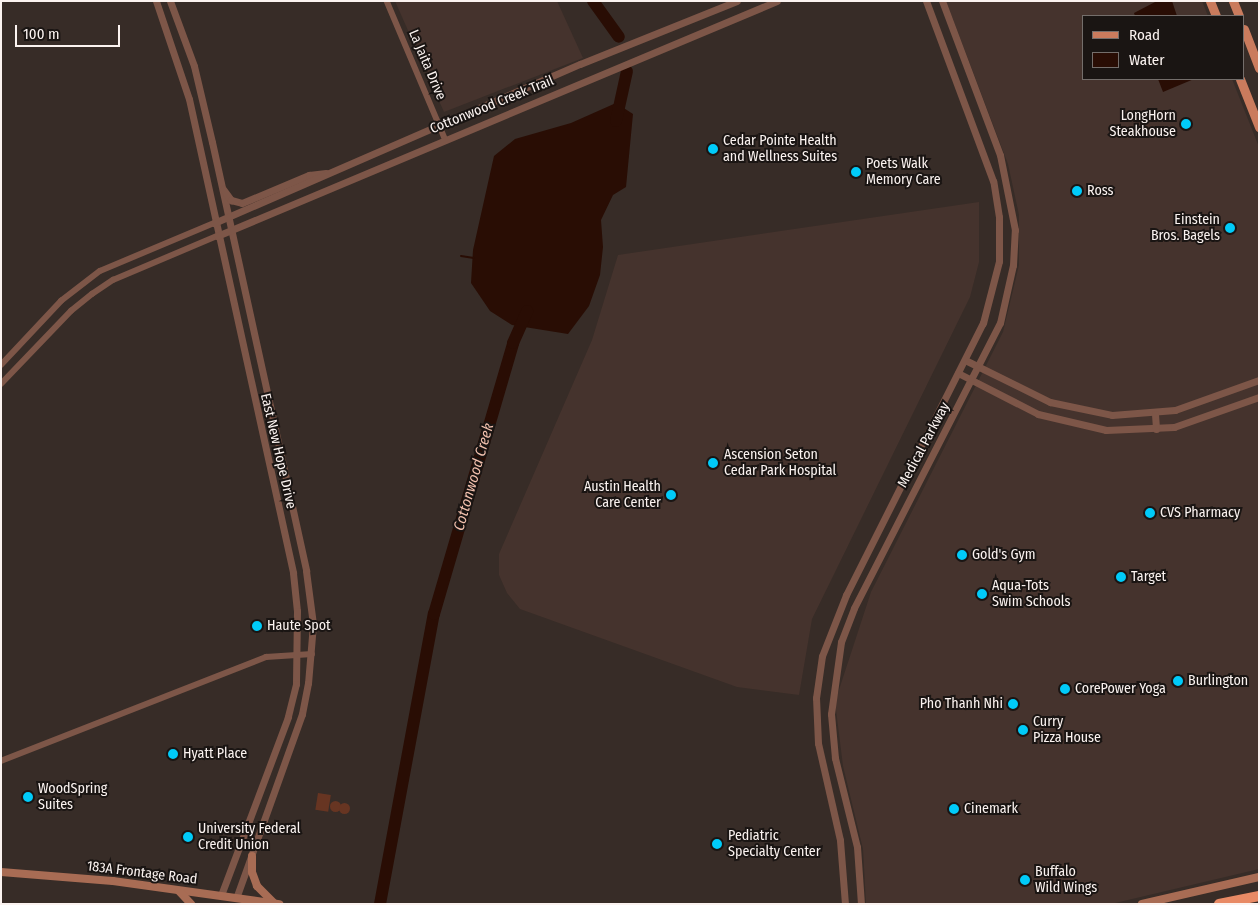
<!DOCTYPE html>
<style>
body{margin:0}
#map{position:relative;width:1260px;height:905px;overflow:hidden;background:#372c27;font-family:"Fira Sans Condensed",sans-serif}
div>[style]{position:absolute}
.built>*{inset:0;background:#45332d}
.green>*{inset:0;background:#673522;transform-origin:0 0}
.round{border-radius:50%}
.water>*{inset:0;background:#290d04}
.stream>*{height:2px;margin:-1px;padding:0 1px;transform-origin:1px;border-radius:1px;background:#290d04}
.river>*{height:12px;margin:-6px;padding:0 6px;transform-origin:6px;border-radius:6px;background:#290d04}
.minor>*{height:5.5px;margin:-2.75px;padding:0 2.75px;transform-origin:2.75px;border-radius:2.75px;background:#7d5648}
.tertiary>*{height:7px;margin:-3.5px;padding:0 3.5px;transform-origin:3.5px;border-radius:3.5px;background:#7d5648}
.secondary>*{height:8px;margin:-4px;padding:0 4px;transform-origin:4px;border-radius:4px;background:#a86c54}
.primary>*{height:9px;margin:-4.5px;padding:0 4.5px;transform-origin:4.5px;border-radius:4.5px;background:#ca7b5d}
.motorway>*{height:10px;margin:-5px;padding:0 5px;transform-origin:5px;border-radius:5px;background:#e88a65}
.dots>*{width:14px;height:14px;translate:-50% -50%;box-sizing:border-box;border:2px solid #1a1513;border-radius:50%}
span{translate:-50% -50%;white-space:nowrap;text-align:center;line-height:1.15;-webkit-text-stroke:4px #1a1513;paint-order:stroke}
.street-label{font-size:14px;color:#fbf3f0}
.poi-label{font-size:14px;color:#fbf3f0}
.right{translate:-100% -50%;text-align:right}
.left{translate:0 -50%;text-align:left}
.water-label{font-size:15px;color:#f3c1ae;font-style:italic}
.frame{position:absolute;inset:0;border:2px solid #fbf3f0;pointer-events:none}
.legend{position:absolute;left:1082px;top:15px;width:162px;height:65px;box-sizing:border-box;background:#1a1513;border:1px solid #746e6b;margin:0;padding:6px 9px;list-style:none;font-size:15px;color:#fbf3f0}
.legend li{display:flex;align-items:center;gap:10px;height:25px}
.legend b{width:25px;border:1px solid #746e6b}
.scale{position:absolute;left:15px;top:25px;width:105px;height:22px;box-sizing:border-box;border:2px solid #fbf3f0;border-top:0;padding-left:6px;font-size:15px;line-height:18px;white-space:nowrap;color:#fbf3f0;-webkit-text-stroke:4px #1a1513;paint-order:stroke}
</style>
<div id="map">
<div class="built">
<div style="clip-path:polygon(395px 1px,557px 1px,583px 58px,444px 112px)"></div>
<div style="clip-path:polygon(946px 1px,1202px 1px,1208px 16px,1084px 16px,1084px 79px,1232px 79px,1259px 147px,1259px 869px,1111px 904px,866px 904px,863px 849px,843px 766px,835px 702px,871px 592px,1003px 332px,1019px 265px,1019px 215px,1008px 164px)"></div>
<div style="clip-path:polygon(979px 202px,979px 262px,970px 297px,812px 619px,799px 695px,737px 687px,520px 609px,507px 593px,499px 575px,499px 554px,592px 340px,618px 255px)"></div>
</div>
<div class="green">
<div style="left:318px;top:793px;width:13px;height:17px;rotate:9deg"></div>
<div class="round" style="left:329.5px;top:800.5px;width:11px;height:11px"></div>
<div class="round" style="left:338.5px;top:802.5px;width:11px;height:11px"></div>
</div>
<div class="water">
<div style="clip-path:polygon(1157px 1px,1172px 1px,1177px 16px,1135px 16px,1134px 13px)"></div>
<div style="clip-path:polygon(1158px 79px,1194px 79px,1163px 92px)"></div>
<div style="clip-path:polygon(616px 103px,633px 114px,626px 187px,613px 195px,601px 220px,603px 247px,600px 275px,589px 306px,568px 334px,512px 325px,490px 311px,471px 283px,473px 250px,494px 156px,515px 139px,571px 123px)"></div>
</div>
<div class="stream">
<div style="left:461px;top:256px;width:13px;rotate:9deg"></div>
</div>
<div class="river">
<div style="left:593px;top:1px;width:44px;rotate:54.2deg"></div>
<div style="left:616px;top:121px;width:51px;rotate:-77.6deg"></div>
<div style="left:380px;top:904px;width:295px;rotate:-79.5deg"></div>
<div style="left:434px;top:614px;width:282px;rotate:-73.7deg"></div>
<div style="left:513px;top:343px;width:35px;rotate:-66deg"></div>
</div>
<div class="minor">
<div style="left:387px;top:1px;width:149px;rotate:67.1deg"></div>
<div style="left:1px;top:365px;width:88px;rotate:-46.8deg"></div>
<div style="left:61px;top:301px;width:49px;rotate:-37.6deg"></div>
<div style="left:100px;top:271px;width:124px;rotate:-22.8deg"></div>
<div style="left:1px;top:384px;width:101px;rotate:-46.2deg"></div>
<div style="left:71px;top:311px;width:27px;rotate:-39deg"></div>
<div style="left:92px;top:294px;width:25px;rotate:-34deg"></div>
<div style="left:113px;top:280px;width:113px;rotate:-22.9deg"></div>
<div style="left:1px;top:761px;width:285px;rotate:-21.4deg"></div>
<div style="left:266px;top:657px;width:46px;rotate:-3.7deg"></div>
</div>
<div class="tertiary">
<div style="left:156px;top:1px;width:103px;rotate:71.4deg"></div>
<div style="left:189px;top:99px;width:485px;rotate:77.6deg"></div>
<div style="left:293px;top:573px;width:38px;rotate:84deg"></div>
<div style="left:297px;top:611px;width:73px;rotate:90.8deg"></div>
<div style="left:296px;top:684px;width:34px;rotate:104deg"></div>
<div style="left:288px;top:717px;width:190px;rotate:110.6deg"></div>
<div style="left:170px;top:1px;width:69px;rotate:69.7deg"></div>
<div style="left:194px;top:66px;width:78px;rotate:76.7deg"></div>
<div style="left:212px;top:142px;width:439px;rotate:77.6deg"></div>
<div style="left:306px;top:571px;width:53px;rotate:82.5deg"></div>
<div style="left:313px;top:624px;width:59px;rotate:94.8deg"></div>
<div style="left:308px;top:683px;width:32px;rotate:101deg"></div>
<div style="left:302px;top:714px;width:195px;rotate:109.7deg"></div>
<div style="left:223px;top:189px;width:14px;rotate:54deg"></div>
<div style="left:231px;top:200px;width:11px;rotate:15deg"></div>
<div style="left:242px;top:203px;width:73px;rotate:-22.7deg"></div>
<div style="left:309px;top:175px;width:17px;rotate:-7deg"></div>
<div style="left:214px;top:223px;width:399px;rotate:-23.5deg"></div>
<div style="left:580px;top:64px;width:169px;rotate:-21.9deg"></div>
<div style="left:217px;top:236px;width:607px;rotate:-22.77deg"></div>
<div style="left:965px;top:360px;width:95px;rotate:26.3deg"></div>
<div style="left:1050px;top:402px;width:63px;rotate:11.8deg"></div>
<div style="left:1112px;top:415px;width:63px;rotate:-4.5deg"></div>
<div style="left:1175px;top:410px;width:89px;rotate:-19.7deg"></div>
<div style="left:958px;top:373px;width:90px;rotate:27.1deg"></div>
<div style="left:1038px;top:414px;width:70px;rotate:13.2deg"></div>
<div style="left:1106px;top:430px;width:68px;rotate:-2.5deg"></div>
<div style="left:1174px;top:427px;width:90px;rotate:-19.4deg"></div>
<div style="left:1155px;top:414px;width:15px;rotate:86deg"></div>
<div style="left:845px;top:904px;width:64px;rotate:-94.5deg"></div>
<div style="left:840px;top:840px;width:99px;rotate:-102.8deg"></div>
<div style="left:818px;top:743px;width:45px;rotate:-92.5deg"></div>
<div style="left:816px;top:698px;width:42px;rotate:-81.9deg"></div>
<div style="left:822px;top:656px;width:66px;rotate:-68.5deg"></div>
<div style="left:846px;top:595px;width:305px;rotate:-63.3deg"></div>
<div style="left:983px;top:323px;width:64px;rotate:-75.5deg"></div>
<div style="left:999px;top:261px;width:44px;rotate:-90deg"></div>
<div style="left:999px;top:217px;width:36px;rotate:-99deg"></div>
<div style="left:993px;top:181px;width:192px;rotate:-110.4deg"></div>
<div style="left:861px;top:904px;width:57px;rotate:-94deg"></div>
<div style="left:857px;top:847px;width:92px;rotate:-103.9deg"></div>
<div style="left:835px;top:758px;width:44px;rotate:-95.2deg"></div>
<div style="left:831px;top:714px;width:73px;rotate:-82.1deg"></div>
<div style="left:841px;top:642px;width:36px;rotate:-69deg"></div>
<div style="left:854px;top:608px;width:320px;rotate:-62.9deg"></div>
<div style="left:1000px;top:323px;width:59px;rotate:-77.4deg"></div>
<div style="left:1013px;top:265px;width:35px;rotate:-87deg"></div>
<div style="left:1015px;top:230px;width:76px;rotate:-101.3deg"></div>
<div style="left:1000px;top:155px;width:165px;rotate:-110.6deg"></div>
</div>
<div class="secondary">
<div style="left:252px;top:856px;width:16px;rotate:90deg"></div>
<div style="left:252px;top:872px;width:15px;rotate:70deg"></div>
<div style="left:257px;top:886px;width:24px;rotate:45deg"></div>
<div style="left:1px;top:872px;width:112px;rotate:4.6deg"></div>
<div style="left:113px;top:881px;width:168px;rotate:7.9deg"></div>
<div style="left:179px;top:891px;width:18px;rotate:47deg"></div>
<div style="left:1142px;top:904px;width:120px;rotate:-13deg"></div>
</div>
<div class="primary">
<div style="left:1210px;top:1px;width:16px;rotate:68deg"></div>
<div style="left:1233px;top:1px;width:16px;rotate:68deg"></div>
<div style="left:1244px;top:29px;width:42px;rotate:69deg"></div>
<div style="left:1240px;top:79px;width:52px;rotate:68.4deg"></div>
</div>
<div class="motorway">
<div style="left:1219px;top:904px;width:41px;rotate:-11.3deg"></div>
</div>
<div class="dots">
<div style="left:1186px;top:124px;background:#00cbf9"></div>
<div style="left:713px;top:149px;background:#00cbf9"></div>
<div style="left:856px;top:172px;background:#00cbf9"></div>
<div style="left:1077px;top:191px;background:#00cbf9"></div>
<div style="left:1230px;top:228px;background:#00cbf9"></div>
<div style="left:713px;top:463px;background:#00cbf9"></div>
<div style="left:671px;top:495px;background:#00cbf9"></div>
<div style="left:1150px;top:513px;background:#00cbf9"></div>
<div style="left:962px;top:555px;background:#00cbf9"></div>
<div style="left:1121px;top:577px;background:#00cbf9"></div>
<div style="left:982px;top:594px;background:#00cbf9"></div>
<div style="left:257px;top:626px;background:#00cbf9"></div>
<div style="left:1178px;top:681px;background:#00cbf9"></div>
<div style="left:1065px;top:689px;background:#00cbf9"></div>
<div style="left:1013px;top:704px;background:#00cbf9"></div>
<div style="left:1023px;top:730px;background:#00cbf9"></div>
<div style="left:173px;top:754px;background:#00cbf9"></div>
<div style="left:28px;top:797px;background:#00cbf9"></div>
<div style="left:954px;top:809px;background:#00cbf9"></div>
<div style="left:188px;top:837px;background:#00cbf9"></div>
<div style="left:717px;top:844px;background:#00cbf9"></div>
<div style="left:1025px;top:880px;background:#00cbf9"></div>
</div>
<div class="street-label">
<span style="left:427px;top:65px;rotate:67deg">La Jaita Drive</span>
<span style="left:492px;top:105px;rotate:-22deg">Cottonwood Creek Trail</span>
<span style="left:924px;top:445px;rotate:-62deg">Medical Parkway</span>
<span style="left:278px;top:451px;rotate:77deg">East New Hope Drive</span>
<span style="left:142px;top:873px;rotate:7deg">183A Frontage Road</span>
</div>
<div class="poi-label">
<span class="right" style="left:1176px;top:124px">LongHorn<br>Steakhouse</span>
<span class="left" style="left:723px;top:149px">Cedar Pointe Health<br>and Wellness Suites</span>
<span class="left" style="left:866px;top:172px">Poets Walk<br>Memory Care</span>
<span class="left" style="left:1087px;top:191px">Ross</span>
<span class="right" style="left:1220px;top:228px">Einstein<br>Bros. Bagels</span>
<span class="left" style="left:724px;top:463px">Ascension Seton<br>Cedar Park Hospital</span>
<span class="right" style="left:661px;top:495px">Austin Health<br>Care Center</span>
<span class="left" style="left:1160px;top:513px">CVS Pharmacy</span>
<span class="left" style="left:972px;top:555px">Gold's Gym</span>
<span class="left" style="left:1131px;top:577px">Target</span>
<span class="left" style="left:992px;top:594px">Aqua-Tots<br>Swim Schools</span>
<span class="left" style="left:267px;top:626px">Haute Spot</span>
<span class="left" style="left:1188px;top:681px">Burlington</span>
<span class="left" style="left:1075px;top:689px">CorePower Yoga</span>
<span class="right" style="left:1003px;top:704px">Pho Thanh Nhi</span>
<span class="left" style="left:1033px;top:730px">Curry<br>Pizza House</span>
<span class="left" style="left:183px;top:754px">Hyatt Place</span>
<span class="left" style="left:38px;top:797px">WoodSpring<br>Suites</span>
<span class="left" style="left:964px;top:809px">Cinemark</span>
<span class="left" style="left:198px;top:837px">University Federal<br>Credit Union</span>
<span class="left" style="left:728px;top:844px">Pediatric<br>Specialty Center</span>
<span class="left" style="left:1035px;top:880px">Buffalo<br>Wild Wings</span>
</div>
<div class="water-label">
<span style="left:474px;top:477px;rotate:-74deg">Cottonwood Creek</span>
</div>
<div class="frame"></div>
<ul class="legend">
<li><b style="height:6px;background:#ca7b5d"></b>Road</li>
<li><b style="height:14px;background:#290d04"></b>Water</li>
</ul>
<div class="scale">100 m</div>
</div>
